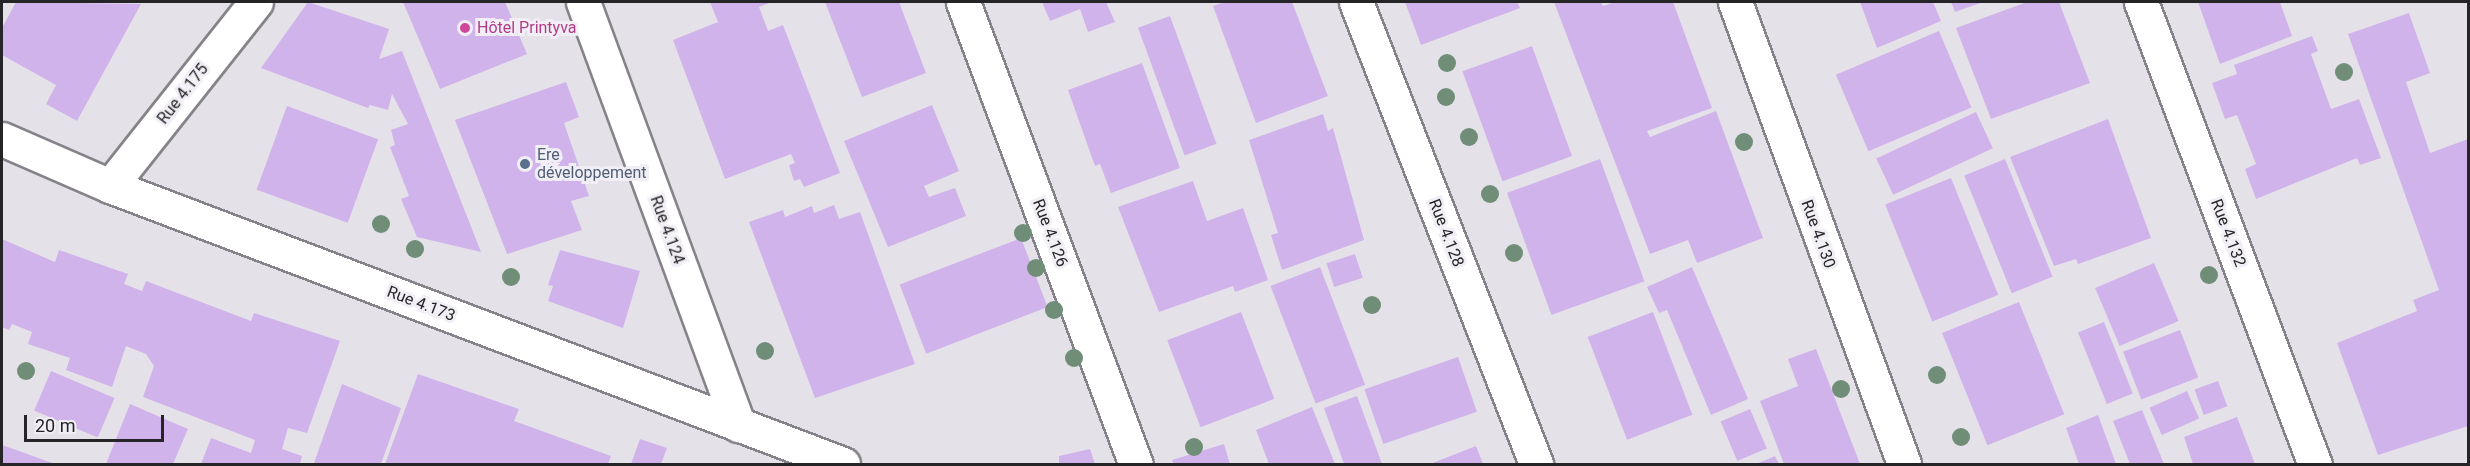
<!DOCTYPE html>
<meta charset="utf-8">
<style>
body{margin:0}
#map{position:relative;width:2470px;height:466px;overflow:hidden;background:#e4e2e8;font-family:Roboto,sans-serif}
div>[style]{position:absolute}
.building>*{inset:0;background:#d1b3ec;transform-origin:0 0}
.roads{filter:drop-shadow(2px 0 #858389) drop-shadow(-2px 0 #858389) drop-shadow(0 2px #858389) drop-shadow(0 -2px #858389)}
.minor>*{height:33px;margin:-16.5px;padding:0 16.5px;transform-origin:16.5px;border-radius:16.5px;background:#fff}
.trees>*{width:18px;height:18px;margin:-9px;border-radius:50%;background:#708d78}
.dots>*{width:16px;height:16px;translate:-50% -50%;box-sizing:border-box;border:3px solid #f1eff5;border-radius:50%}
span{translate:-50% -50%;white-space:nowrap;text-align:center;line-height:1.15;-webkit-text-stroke:6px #f1eff5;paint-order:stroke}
.hotel-label{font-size:16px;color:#b23c85}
.left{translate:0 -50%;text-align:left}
.street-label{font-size:16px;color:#252426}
.service-label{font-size:16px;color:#4e5e75}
.frame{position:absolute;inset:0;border:3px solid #252426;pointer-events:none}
.scale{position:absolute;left:24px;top:415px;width:140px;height:27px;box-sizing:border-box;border:3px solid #252426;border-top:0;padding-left:8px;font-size:18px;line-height:21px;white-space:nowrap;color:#252426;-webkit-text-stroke:4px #f1eff5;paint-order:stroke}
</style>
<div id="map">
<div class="building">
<div style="clip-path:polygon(16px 2px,141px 4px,77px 121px,46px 104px,56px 85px,2px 55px,2px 28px)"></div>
<div style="clip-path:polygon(308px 2px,389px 29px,379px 59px,402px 51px,481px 252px,417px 237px,401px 199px,409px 196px,390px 147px,395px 145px,391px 130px,408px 124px,392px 94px,388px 110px,370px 105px,368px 108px,261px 68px)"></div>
<div style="clip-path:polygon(403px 2px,505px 2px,527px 54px,440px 89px)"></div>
<div style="clip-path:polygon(710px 2px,772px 2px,759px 7px,768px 31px,783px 25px,840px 173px,804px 187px,800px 179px,794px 181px,789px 165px,795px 163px,791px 154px,725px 179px,673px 40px,718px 22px)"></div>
<div style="clip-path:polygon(825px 2px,899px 2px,926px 73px,862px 97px)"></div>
<div style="clip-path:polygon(1042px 2px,1106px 2px,1115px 22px,1088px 32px,1080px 9px,1050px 21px)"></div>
<div style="clip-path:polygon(1225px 2px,1292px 2px,1328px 96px,1256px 123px,1213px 6px)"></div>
<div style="clip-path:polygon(1405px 2px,1517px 2px,1520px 8px,1421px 45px)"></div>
<div style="clip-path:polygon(1554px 2px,1601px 2px,1603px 6px,1615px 2px,1673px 2px,1712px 108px,1647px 131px,1650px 137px,1716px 111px,1763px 238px,1697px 263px,1688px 240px,1650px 254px)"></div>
<div style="clip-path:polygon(1860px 2px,1933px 2px,1941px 21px,1877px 48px)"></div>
<div style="clip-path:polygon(1951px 2px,1983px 2px,1955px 12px)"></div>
<div style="clip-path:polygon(2027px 2px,2059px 2px,2090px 83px,1991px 119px,1956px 28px)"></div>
<div style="clip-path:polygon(2198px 2px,2280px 2px,2292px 36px,2220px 64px)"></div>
<div style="clip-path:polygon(2409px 13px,2430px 73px,2406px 82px,2430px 153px,2468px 139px,2468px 426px,2378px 455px,2337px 343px,2417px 311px,2413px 300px,2439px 290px,2348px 34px)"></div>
<div style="left:1170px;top:16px;width:136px;height:34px;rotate:70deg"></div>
<div style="left:1939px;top:31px;width:83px;height:112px;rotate:67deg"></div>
<div style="clip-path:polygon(2312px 36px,2318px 51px,2311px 54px,2331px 109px,2359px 99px,2381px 158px,2360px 165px,2357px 158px,2256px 199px,2245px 169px,2256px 164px,2237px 115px,2225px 119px,2212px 83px,2237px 74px,2234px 65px)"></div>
<div style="left:1532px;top:46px;width:117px;height:74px;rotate:70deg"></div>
<div style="clip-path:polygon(1142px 63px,1180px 168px,1111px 193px,1100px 164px,1095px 166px,1068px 90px)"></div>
<div style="clip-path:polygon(566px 82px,579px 117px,564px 123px,589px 196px,571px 201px,582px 230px,507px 254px,455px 120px)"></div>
<div style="clip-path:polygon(932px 105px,959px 171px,924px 186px,929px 197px,955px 188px,966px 216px,888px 247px,844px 141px)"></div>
<div style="left:287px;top:106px;width:97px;height:89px;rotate:20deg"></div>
<div style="left:1976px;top:112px;width:40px;height:110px;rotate:65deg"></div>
<div style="clip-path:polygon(1323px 114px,1328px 131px,1333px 128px,1364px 240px,1282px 270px,1271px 235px,1278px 233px,1249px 140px)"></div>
<div style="clip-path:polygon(2108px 119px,2151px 238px,2078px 264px,2076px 259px,2054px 266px,2010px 157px)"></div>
<div style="left:1600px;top:159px;width:130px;height:99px;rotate:70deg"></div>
<div style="left:2005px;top:159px;width:127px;height:44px;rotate:68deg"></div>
<div style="left:1951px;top:178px;width:126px;height:71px;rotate:68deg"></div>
<div style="clip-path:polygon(1193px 181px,1207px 221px,1243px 208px,1268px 280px,1235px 292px,1233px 286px,1159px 312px,1118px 207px)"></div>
<div style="clip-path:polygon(834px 205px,839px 219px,860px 212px,915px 364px,815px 398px,749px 222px,783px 210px,785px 217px,812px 206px,814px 213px)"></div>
<div style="left:1021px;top:238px;width:74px;height:130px;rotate:69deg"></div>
<div style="clip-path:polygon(2px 239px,55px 262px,59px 250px,128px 274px,124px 284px,142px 291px,146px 281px,251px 321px,254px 313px,340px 341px,307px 433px,288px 428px,282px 449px,302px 456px,300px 464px,201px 464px,211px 438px,251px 453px,255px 440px,143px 397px,154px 366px,146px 354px,126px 346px,112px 387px,66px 370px,70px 358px,28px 344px,32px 332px,12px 324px,9px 330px,2px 327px)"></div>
<div style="clip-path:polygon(560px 250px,640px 271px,623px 328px,548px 301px,553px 286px,548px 285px)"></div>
<div style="left:1355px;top:254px;width:25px;height:30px;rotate:72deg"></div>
<div style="left:2154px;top:263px;width:63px;height:64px;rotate:67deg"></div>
<div style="left:1320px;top:267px;width:126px;height:53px;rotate:69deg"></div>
<div style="clip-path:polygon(1692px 267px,1748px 399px,1711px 415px,1667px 310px,1659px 313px,1647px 287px)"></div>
<div style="left:2019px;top:302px;width:121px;height:83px;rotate:68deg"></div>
<div style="left:1241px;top:312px;width:93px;height:79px;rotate:69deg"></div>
<div style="left:1653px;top:312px;width:110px;height:70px;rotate:69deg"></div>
<div style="left:2104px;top:322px;width:77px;height:28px;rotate:68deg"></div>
<div style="left:2180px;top:330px;width:51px;height:61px;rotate:69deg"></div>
<div style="clip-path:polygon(1816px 349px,1860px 464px,1784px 464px,1760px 401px,1798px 386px,1788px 359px)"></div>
<div style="left:1458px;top:357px;width:58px;height:99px;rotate:71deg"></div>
<div style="left:51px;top:371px;width:69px;height:43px;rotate:23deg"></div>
<div style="clip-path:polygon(418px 374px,519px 409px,514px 421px,611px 456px,608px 464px,385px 464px)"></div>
<div style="left:2218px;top:381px;width:27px;height:25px;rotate:70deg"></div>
<div style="clip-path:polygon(342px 384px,401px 408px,381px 464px,314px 463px)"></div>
<div style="left:2187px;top:391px;width:30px;height:41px;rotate:66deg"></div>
<div style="clip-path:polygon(1357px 396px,1382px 464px,1344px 464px,1324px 408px)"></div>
<div style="clip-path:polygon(130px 404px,188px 429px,173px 464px,106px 464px)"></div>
<div style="clip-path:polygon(1312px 407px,1335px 464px,1269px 464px,1256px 430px)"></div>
<div style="left:1750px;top:409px;width:43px;height:32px;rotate:67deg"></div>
<div style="clip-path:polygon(2142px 410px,2164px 464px,2130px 464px,2113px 421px)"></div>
<div style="clip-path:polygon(2098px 415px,2116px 464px,2079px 464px,2066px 428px)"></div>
<div style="clip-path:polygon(2237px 417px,2255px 464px,2193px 464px,2184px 437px)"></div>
<div style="clip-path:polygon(640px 439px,667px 448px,661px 464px,631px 464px)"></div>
<div style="clip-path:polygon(1224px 444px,1230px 464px,1174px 464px,1172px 460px)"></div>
<div style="clip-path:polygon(2px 445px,55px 464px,2px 464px)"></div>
<div style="clip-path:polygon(1476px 446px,1483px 464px,1430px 464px)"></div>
<div style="clip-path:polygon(1090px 449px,1095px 464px,1059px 464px,1059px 456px)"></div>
<div style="clip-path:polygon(1775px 456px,1779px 464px,1756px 464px)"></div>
</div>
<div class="roads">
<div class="minor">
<div style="left:583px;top:2px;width:451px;rotate:69.8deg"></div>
<div style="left:963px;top:2px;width:493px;rotate:69.5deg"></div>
<div style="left:1356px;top:2px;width:496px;rotate:68.7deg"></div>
<div style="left:1735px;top:2px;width:492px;rotate:69.9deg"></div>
<div style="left:2141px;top:2px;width:494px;rotate:69.4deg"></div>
<div style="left:2px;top:139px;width:118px;rotate:23.5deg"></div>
<div style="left:110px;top:186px;width:784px;rotate:20.77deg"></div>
<div style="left:110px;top:186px;width:235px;rotate:-51.6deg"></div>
</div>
</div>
<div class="trees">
<div style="left:1447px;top:63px"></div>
<div style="left:2344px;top:72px"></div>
<div style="left:1446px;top:97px"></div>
<div style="left:1469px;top:137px"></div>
<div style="left:1744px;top:142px"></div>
<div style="left:1490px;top:194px"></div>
<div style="left:381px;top:224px"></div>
<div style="left:1023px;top:233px"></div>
<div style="left:415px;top:249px"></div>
<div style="left:1514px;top:253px"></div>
<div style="left:1036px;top:268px"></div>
<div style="left:2209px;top:275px"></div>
<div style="left:511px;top:277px"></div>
<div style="left:1372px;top:305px"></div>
<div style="left:1054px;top:310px"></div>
<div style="left:765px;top:351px"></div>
<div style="left:1074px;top:358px"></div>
<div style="left:26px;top:371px"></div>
<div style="left:1937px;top:375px"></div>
<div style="left:1841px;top:389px"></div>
<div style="left:1961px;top:437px"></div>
<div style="left:1194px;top:447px"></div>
</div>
<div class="dots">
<div style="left:465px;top:28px;background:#d1479c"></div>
<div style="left:525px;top:164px;background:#5c6f8a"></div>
</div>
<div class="hotel-label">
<span class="left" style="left:477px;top:28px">Hôtel Printyva</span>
</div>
<div class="street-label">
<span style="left:183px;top:94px;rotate:-52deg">Rue 4.175</span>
<span style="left:667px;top:230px;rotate:70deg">Rue 4.124</span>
<span style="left:1050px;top:233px;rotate:69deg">Rue 4.126</span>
<span style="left:1446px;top:233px;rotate:69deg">Rue 4.128</span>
<span style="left:2228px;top:233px;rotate:69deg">Rue 4.132</span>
<span style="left:1818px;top:234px;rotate:70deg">Rue 4.130</span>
<span style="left:421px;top:304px;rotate:21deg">Rue 4.173</span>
</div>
<div class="service-label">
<span class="left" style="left:537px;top:164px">Ere<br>développement</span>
</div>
<div class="frame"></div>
<div class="scale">20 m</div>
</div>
